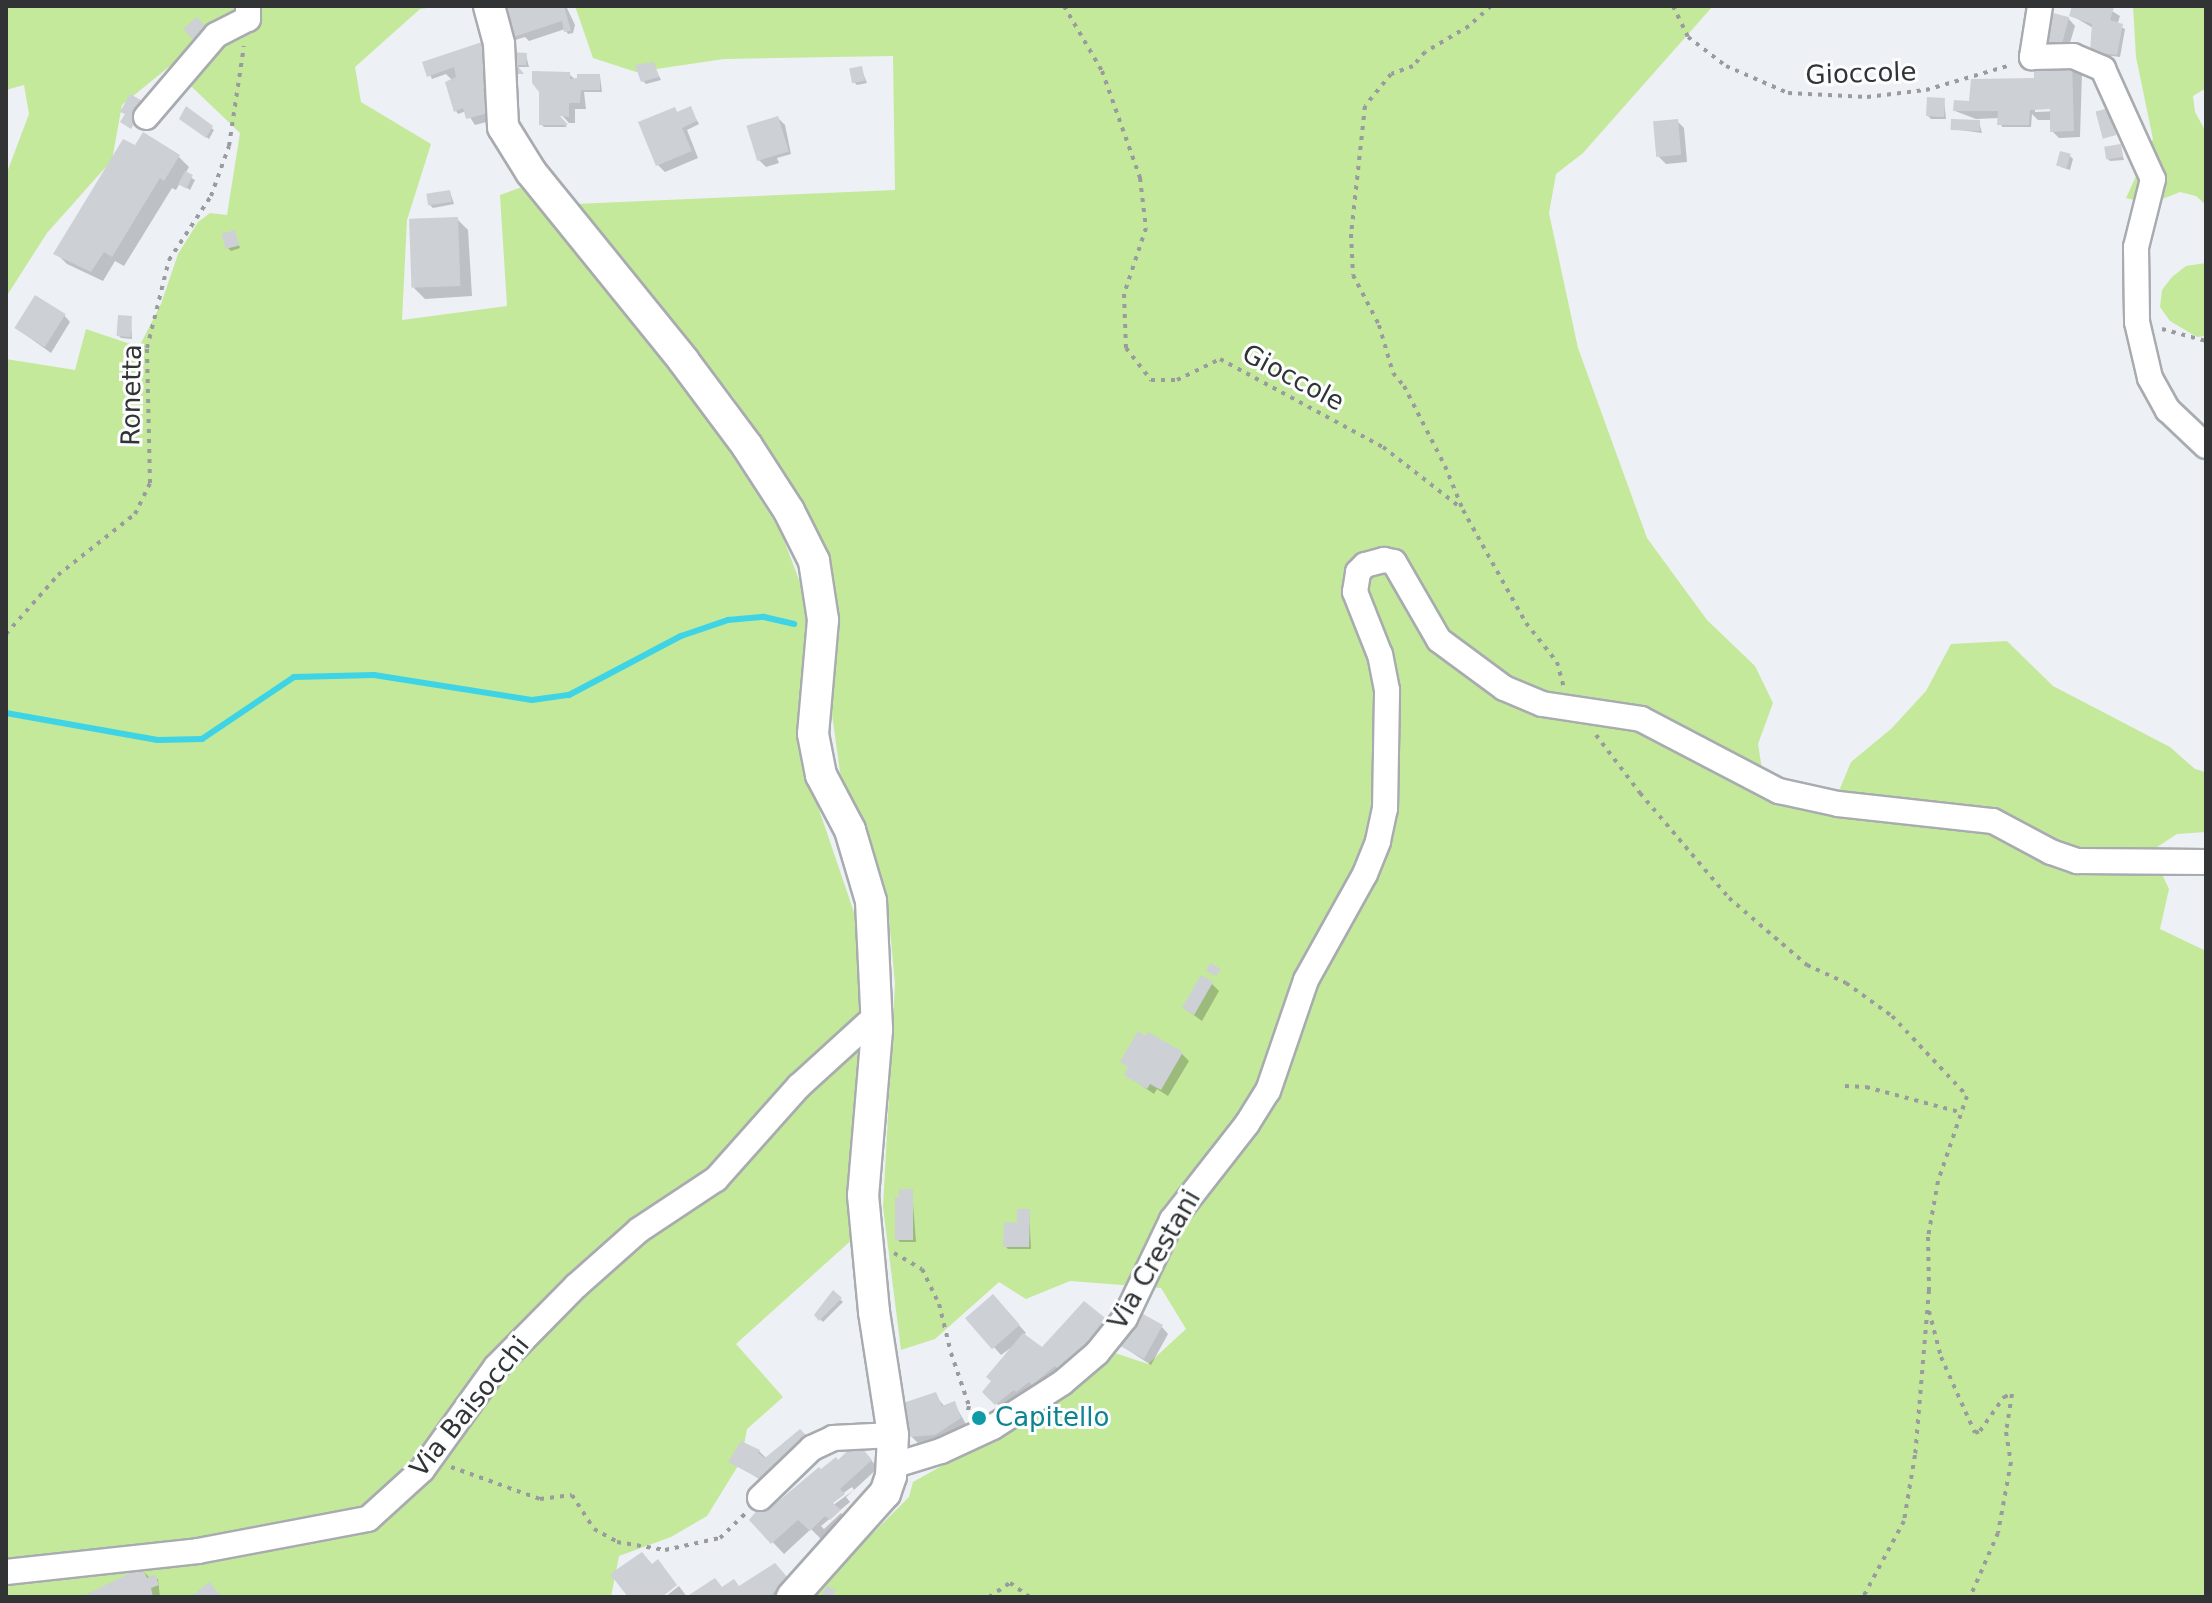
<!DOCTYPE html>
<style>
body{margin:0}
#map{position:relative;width:2212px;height:1603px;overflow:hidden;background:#edf0f5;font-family:"DejaVu Sans",sans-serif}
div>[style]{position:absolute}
.green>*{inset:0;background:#c4e99b}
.shadow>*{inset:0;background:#0003}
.stream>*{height:6px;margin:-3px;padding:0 3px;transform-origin:3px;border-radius:3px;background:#3ed4e5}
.building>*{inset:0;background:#cdd0d5;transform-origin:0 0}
.path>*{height:4px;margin-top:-2px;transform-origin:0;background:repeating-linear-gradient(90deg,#999b9e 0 4px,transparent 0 10px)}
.roads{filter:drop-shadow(2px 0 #a8abaf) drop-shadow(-2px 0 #a8abaf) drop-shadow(0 2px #a8abaf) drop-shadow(0 -2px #a8abaf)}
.minor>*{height:24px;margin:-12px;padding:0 12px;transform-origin:12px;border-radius:12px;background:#fff}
.tertiary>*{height:30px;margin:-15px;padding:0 15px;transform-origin:15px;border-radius:15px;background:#fff}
.dots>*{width:22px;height:22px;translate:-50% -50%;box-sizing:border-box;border:4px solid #fcfdff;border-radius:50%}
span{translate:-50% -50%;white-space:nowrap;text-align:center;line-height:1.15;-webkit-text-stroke:6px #fcfdff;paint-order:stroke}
.street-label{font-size:26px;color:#323334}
.culture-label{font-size:26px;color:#0d838f}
.left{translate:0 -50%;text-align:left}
.frame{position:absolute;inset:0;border:8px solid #323334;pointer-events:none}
</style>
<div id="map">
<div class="green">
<div style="clip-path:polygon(6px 6px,443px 6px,420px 9px,355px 67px,361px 102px,431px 144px,407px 220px,402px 320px,507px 306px,500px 195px,525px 186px,708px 416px,781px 532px,802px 588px,808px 636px,799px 707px,809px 780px,859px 927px,864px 984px,855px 1237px,736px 1344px,783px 1397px,747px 1429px,741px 1461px,707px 1516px,671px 1537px,619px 1556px,611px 1597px,6px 1597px,6px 359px,75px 370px,86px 329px,139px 347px,161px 304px,178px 254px,198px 222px,210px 213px,227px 215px,240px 133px,170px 66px,122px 105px,112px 160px,47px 233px,6px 297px,6px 175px,29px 114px,24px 85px,6px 90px)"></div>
<div style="clip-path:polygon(575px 6px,1713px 6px,1583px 153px,1556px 174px,1549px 213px,1578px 348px,1647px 538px,1707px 620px,1755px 666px,1773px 703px,1758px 744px,1763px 775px,1807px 810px,1836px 798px,1851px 762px,1891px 729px,1926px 691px,1951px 644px,2007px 641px,2053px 686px,2170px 747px,2195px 769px,2206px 772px,2206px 832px,2177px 834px,2151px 851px,2169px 889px,2160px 929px,2206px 951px,2206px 1597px,809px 1597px,909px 1497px,913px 1482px,1036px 1413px,1112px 1352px,1148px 1364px,1186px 1329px,1161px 1288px,1070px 1281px,1026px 1299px,999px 1282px,935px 1339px,901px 1350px,883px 1207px,895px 984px,889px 919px,840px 772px,831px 707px,839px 634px,833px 581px,809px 518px,734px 398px,575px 204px,895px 190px,893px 56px,724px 59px,636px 72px,593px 58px)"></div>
<div style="clip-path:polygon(2133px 6px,2206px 6px,2206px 88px,2193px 96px,2195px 112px,2206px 132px,2206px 205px,2196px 196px,2180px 192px,2150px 204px,2126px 198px,2153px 139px,2136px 57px)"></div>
<div style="clip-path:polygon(2206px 263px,2206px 336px,2197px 337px,2170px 321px,2160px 307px,2162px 290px,2172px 277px,2186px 266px)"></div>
</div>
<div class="shadow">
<div style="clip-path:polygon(513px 6px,566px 6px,575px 25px,573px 33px,568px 34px,565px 29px,529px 41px,525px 37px,512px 41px)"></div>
<div style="clip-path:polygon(2074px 6px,2104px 6px,2120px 16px,2117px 25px,2125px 29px,2120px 57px,2095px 54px,2095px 40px,2091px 36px,2093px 28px,2071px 15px)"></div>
<div style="clip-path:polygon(2068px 18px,2075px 26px,2067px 53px,2048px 48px,2041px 41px)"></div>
<div style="clip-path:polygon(504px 51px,494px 120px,475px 125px,466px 111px,458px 114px,456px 111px,453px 81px,446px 74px,432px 79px,425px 64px)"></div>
<div style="clip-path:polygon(526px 55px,529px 67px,518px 67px,518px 64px)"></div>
<div style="clip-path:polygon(evenodd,2071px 62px,2082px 73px,2080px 137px,2059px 138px,2052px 131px,2052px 120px,2038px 120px,2032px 114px,2031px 127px,2002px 127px,1999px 118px,1976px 119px,1955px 111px,2036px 80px,2071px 62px,2060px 107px,2060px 111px,2035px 112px,2035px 108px,2060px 107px)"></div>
<div style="clip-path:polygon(653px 64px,661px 80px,646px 84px,643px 81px)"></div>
<div style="clip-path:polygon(861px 68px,867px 83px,857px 85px,854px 82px)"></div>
<div style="clip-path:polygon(569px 74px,579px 83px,600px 76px,602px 92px,584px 92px,586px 109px,575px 109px,575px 123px,569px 123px,559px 112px,556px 114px,567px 127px,544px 127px,541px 124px)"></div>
<div style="clip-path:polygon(1944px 100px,1946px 119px,1931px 119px,1928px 116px)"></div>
<div style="clip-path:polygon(690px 108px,699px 124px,687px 130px,698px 158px,665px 172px,658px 165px,674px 109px,678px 113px)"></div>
<div style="clip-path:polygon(778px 118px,785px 125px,791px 154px,777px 158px,779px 163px,766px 167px,759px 160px)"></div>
<div style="clip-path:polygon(184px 121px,211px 128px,214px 130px,209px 139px)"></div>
<div style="clip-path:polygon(1677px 121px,1684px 128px,1687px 162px,1666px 164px,1659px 157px)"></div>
<div style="clip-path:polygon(1979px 122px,1982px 133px,1953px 129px)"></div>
<div style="clip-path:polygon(2120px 146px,2124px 160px,2110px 161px,2107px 158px)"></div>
<div style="clip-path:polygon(136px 148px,178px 156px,189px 167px,185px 174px,195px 180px,190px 190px,180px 183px,176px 190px,172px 188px,124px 266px,115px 261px,103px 281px,67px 264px,56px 253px)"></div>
<div style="clip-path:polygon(2070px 156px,2073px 159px,2070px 170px,2061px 167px,2059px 165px)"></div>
<div style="clip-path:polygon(450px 192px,454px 204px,433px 208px,430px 205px)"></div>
<div style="clip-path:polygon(457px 219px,468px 230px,472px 296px,425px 299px,414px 288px)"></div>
<div style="clip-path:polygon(234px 232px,240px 248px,231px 251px,228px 248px)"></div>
<div style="clip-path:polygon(64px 315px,70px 322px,51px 353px,16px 328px)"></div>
<div style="clip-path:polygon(131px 318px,132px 339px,121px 338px,118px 335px)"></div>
<div style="clip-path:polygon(1212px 984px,1219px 991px,1202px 1021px,1184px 1008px)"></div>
<div style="clip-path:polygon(1182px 1054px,1189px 1061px,1168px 1096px,1157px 1089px,1154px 1094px,1126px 1075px)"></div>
<div style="clip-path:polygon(912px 1191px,916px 1242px,900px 1242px,897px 1239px)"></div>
<div style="clip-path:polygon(1029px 1211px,1031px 1249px,1008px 1249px,1005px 1246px)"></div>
<div style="clip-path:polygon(833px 1293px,843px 1302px,823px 1322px,816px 1315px)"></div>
<div style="clip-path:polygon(1000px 1304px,1026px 1333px,1023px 1335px,1074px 1382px,1003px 1410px,985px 1392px,1016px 1344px,1001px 1355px,968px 1318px)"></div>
<div style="clip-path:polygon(1162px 1327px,1168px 1334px,1151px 1365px,1117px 1343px)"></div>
<div style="clip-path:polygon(935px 1395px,945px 1407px,954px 1403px,967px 1426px,955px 1435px,918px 1443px,911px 1436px)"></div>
<div style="clip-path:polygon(759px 1451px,767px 1459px,779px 1490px,730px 1462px)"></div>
<div style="clip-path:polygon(864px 1452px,878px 1468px,854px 1490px,852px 1487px,829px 1503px,832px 1506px,854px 1490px,846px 1497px,850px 1502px,821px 1526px,824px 1529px,841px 1513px,850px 1522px,837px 1526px,822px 1540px,811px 1529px,784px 1554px,752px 1520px,821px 1472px)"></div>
<div style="clip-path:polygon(774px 1566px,798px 1590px,792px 1597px,690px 1597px,740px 1588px)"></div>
<div style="clip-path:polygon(141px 1569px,150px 1578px,158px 1579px,160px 1597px,83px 1597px)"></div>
<div style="clip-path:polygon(679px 1586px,687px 1597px,665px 1597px)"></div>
</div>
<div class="stream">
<div style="left:6px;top:713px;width:154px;rotate:10.1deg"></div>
<div style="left:158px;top:740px;width:44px;rotate:-1.3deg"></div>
<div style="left:202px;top:739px;width:111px;rotate:-34deg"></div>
<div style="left:294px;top:677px;width:80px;rotate:-1.4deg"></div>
<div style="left:374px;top:675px;width:160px;rotate:9deg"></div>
<div style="left:532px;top:700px;width:37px;rotate:-8deg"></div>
<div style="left:569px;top:695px;width:127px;rotate:-27.8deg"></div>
<div style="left:681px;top:636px;width:50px;rotate:-18.8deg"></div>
<div style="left:728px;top:620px;width:36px;rotate:-5deg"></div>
<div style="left:764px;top:617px;width:31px;rotate:13deg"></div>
</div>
<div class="building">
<div style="clip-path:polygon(511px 6px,564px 6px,571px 31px,564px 32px,562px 21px,507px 39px,499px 12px)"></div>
<div style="clip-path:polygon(2072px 6px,2114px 7px,2110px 20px,2123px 24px,2117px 55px,2090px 52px,2092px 24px,2069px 16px)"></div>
<div style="left:2046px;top:11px;width:24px;height:32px;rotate:15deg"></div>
<div style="left:197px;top:17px;width:21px;height:18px;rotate:49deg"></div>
<div style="clip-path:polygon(494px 38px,496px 84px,483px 89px,488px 113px,466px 119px,463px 108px,454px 112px,445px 82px,456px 77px,454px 67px,427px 77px,422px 62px)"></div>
<div style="clip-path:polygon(509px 52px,527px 53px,526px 65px,517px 65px,524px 74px,516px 74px,516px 63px)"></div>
<div style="clip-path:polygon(2072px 60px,2074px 131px,2050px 132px,2050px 109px,2030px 110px,2029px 125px,1997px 125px,1998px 111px,1953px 111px,1954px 100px,1969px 101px,1971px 79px,2034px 78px,2034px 61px)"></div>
<div style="clip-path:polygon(654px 62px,659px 77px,641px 82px,635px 65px)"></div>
<div style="left:862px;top:66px;width:15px;height:13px;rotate:79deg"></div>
<div style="clip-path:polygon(532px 71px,570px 72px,570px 79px,577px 78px,577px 74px,600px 74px,600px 90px,581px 90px,580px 103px,569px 103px,569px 117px,560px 116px,568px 125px,539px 125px,539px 92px,532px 83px)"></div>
<div style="clip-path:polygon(130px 94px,146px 103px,131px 129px,120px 122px,125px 114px,120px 112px)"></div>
<div style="left:1927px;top:97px;width:18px;height:19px;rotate:3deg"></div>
<div style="clip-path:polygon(186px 106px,213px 126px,206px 138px,179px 119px)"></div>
<div style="clip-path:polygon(691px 106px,697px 121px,682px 128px,692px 151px,656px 166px,638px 122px,675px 107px,677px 112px)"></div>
<div style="left:2109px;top:108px;width:28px;height:14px;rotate:75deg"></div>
<div style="left:778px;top:116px;width:37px;height:33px;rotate:73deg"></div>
<div style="left:1678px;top:119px;width:36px;height:25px;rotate:85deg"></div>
<div style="left:1951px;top:119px;width:29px;height:11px;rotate:2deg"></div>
<div style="clip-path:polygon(143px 132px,180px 155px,164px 181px,160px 178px,112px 257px,104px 252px,91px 272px,53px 254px,123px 139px,135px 145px)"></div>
<div style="left:2121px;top:144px;width:13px;height:17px;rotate:81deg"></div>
<div style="left:2060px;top:151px;width:11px;height:15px;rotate:15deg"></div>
<div style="left:185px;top:171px;width:9px;height:15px;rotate:27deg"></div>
<div style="left:450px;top:190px;width:12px;height:24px;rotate:81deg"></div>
<div style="left:458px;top:217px;width:69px;height:49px;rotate:88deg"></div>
<div style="left:235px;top:230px;width:16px;height:14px;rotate:75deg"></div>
<div style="left:35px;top:295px;width:36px;height:39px;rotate:32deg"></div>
<div style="left:118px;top:315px;width:14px;height:21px;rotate:4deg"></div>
<div style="clip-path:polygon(1210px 963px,1221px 969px,1216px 976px,1206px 971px)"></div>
<div style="left:1201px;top:975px;width:14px;height:38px;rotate:30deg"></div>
<div style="clip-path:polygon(1138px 1031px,1146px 1036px,1148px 1032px,1183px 1052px,1161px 1090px,1150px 1084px,1147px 1089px,1124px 1075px,1128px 1067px,1120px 1062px)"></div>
<div style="clip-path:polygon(899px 1189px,913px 1189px,913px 1240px,895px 1240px,895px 1197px,899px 1197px)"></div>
<div style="clip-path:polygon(1017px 1209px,1030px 1209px,1029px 1247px,1003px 1247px,1004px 1222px,1017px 1223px)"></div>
<div style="clip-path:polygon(833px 1290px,842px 1298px,819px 1321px,814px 1315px)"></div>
<div style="left:993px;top:1294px;width:41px;height:37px;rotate:49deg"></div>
<div style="clip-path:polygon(1084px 1301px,1109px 1321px,1078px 1359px,1061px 1372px,1055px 1366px,1032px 1385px,1029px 1382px,1016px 1392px,1014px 1390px,995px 1405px,982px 1392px,991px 1381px,986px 1377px,1023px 1333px,1042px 1347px)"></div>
<div style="left:1134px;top:1309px;width:33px;height:39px;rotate:29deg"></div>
<div style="clip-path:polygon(936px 1392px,942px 1406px,955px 1401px,961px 1418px,935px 1435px,909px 1437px,897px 1405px)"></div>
<div style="clip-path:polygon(800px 1429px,813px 1442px,771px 1484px,728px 1462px,741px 1441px,760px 1450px,758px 1453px,765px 1458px)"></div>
<div style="clip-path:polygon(857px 1442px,872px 1460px,840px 1489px,845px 1494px,833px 1503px,841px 1510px,830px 1520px,825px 1516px,810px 1531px,798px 1520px,771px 1544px,749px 1520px,768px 1497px,775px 1504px,819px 1467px,821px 1469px,836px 1457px,838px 1460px)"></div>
<div style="clip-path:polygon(642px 1552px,652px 1564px,658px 1559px,677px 1585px,662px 1597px,628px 1597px,610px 1574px)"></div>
<div style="clip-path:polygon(775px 1563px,788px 1578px,769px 1597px,686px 1597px,715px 1578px,722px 1587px,734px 1579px,739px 1586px)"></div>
<div style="clip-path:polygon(142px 1567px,147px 1578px,155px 1574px,159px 1585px,151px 1588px,153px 1597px,81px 1597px)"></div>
<div style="clip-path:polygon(209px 1582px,222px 1597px,191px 1597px)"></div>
<div style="clip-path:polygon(827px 1586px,836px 1590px,832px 1597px,821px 1597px)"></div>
</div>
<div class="path">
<div style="left:1064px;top:6px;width:75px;rotate:59.7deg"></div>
<div style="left:1102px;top:71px;width:114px;rotate:70.4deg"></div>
<div style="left:1140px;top:178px;width:50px;rotate:83.2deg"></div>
<div style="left:1146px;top:228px;width:70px;rotate:108.4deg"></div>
<div style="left:1124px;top:294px;width:54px;rotate:87.9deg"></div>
<div style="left:1126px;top:348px;width:41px;rotate:52deg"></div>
<div style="left:1151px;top:380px;width:26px"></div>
<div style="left:1177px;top:380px;width:48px;rotate:-26deg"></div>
<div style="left:1220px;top:359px;width:185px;rotate:28.4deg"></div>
<div style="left:1383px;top:447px;width:99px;rotate:38deg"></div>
<div style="left:1491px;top:6px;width:30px;rotate:138deg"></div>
<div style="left:1469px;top:26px;width:51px;rotate:149.4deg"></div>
<div style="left:1425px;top:52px;width:18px;rotate:131deg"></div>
<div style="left:1413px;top:66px;width:23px;rotate:160deg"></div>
<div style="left:1391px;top:74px;width:41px;rotate:129.1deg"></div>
<div style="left:1365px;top:106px;width:129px;rotate:96.2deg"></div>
<div style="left:1351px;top:234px;width:41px;rotate:87.2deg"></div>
<div style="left:1353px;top:275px;width:56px;rotate:62.5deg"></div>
<div style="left:1379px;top:325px;width:50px;rotate:73.7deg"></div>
<div style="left:1393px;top:373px;width:17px;rotate:50deg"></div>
<div style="left:1404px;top:386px;width:90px;rotate:62.9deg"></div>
<div style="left:1445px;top:466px;width:48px;rotate:67.8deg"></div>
<div style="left:1463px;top:510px;width:129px;rotate:60.9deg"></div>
<div style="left:1526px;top:623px;width:50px;rotate:51.5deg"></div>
<div style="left:1557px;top:662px;width:27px;rotate:75deg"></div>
<div style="left:1673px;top:6px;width:34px;rotate:64deg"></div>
<div style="left:1688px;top:37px;width:48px;rotate:37.3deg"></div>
<div style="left:1726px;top:66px;width:68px;rotate:23.5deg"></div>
<div style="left:1788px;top:93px;width:79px;rotate:2.9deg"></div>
<div style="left:1867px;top:97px;width:59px;rotate:-6.8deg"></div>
<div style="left:1926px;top:90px;width:89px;rotate:-16.4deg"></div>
<div style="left:2162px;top:329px;width:46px;rotate:15.3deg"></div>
<div style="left:6px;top:634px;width:79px;rotate:-48.6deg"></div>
<div style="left:58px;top:575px;width:98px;rotate:-38.4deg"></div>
<div style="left:135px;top:514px;width:34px;rotate:-64deg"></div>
<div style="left:150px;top:483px;width:135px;rotate:-91.3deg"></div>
<div style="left:147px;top:348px;width:91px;rotate:-76deg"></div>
<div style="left:169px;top:260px;width:77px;rotate:-56.7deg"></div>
<div style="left:211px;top:196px;width:53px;rotate:-70.2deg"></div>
<div style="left:229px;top:146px;width:101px;rotate:-81.5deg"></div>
<div style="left:1596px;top:735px;width:73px;rotate:52.8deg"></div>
<div style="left:1640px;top:793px;width:138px;rotate:49.7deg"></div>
<div style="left:1729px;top:898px;width:103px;rotate:40.7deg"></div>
<div style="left:1807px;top:965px;width:43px;rotate:24.8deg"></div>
<div style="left:1846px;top:983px;width:57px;rotate:35.7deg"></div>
<div style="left:1892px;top:1016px;width:110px;rotate:46.8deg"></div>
<div style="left:1967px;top:1096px;width:90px;rotate:108.8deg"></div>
<div style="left:1938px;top:1181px;width:57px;rotate:100.1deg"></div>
<div style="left:1928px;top:1237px;width:53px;rotate:88.9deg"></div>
<div style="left:1929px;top:1290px;width:166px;rotate:94.8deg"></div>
<div style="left:1915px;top:1455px;width:67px;rotate:99.5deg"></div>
<div style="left:1904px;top:1521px;width:86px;rotate:118.3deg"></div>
<div style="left:1845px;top:1086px;width:21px;rotate:3deg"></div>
<div style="left:1866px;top:1087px;width:100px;rotate:15deg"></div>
<div style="left:894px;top:1253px;width:32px;rotate:30deg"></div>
<div style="left:922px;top:1269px;width:39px;rotate:64deg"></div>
<div style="left:939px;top:1304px;width:50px;rotate:76.2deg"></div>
<div style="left:951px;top:1353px;width:56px;rotate:71.2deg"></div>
<div style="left:969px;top:1406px;width:9px;rotate:103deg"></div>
<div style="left:1929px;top:1311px;width:48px;rotate:75.4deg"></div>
<div style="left:1941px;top:1357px;width:83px;rotate:65.9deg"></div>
<div style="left:1975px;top:1433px;width:5px;rotate:-22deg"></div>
<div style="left:1980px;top:1431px;width:42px;rotate:-54.8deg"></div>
<div style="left:2004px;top:1397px;width:9px;rotate:-21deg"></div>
<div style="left:2012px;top:1394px;width:38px;rotate:99deg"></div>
<div style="left:2006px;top:1432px;width:30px;rotate:81deg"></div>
<div style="left:2011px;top:1462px;width:72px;rotate:100.4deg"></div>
<div style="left:1998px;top:1533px;width:70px;rotate:113.6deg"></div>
<div style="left:451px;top:1467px;width:95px;rotate:19.8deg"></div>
<div style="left:540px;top:1499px;width:32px;rotate:-7deg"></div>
<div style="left:572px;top:1495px;width:40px;rotate:57.1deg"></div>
<div style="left:594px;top:1529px;width:26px;rotate:29deg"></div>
<div style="left:617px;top:1542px;width:49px;rotate:9.5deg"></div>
<div style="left:665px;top:1550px;width:56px;rotate:-12.3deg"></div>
<div style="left:720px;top:1538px;width:36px;rotate:-44deg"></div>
<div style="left:989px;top:1597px;width:25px;rotate:-34deg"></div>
<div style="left:1010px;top:1583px;width:24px;rotate:35deg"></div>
</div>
<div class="roads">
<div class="minor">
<div style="left:2040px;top:6px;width:52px;rotate:98.9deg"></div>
<div style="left:2032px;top:57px;width:41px;rotate:-1.4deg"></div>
<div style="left:2073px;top:56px;width:33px;rotate:23deg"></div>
<div style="left:2103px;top:69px;width:121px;rotate:65.6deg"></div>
<div style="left:2153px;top:179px;width:70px;rotate:104deg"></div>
<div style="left:2136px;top:247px;width:75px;rotate:89.2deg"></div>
<div style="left:2137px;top:322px;width:57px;rotate:76.9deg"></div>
<div style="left:2150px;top:378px;width:37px;rotate:61deg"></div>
<div style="left:2168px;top:410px;width:52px;rotate:43.5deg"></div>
<div style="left:146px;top:117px;width:108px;rotate:-49.5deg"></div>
<div style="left:216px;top:35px;width:36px;rotate:-27deg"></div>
<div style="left:248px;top:19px;width:13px;rotate:-90deg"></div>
<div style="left:892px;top:1466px;width:51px;rotate:-17deg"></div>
<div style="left:941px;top:1451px;width:57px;rotate:-24.8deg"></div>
<div style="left:993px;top:1427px;width:82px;rotate:-32.5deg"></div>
<div style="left:1062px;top:1383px;width:46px;rotate:-40.6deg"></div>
<div style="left:1097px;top:1353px;width:45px;rotate:-51.3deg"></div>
<div style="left:1125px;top:1318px;width:109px;rotate:-64.4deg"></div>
<div style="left:1172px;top:1220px;width:122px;rotate:-52deg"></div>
<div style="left:1247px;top:1124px;width:39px;rotate:-58deg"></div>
<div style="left:1268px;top:1091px;width:117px;rotate:-71.1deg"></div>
<div style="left:1306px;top:980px;width:121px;rotate:-60.9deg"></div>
<div style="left:1365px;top:874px;width:35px;rotate:-68deg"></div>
<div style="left:1378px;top:841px;width:33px;rotate:-78deg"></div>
<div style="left:1385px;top:809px;width:119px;rotate:-89deg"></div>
<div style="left:1387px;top:690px;width:36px;rotate:-101deg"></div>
<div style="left:1380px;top:655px;width:68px;rotate:-111.6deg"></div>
<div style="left:1355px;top:592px;width:20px;rotate:-81deg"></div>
<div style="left:1358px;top:572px;width:10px;rotate:-45deg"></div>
<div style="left:1365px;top:565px;width:20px;rotate:-15deg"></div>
<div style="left:1384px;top:560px;width:10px;rotate:11deg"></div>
<div style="left:1394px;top:562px;width:90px;rotate:60deg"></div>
<div style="left:1439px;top:640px;width:81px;rotate:36.4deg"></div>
<div style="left:1504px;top:688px;width:41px;rotate:22.8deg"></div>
<div style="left:1542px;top:704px;width:100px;rotate:8.6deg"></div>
<div style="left:1641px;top:719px;width:156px;rotate:27.6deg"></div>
<div style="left:1779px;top:791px;width:60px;rotate:12.4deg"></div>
<div style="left:1838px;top:804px;width:156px;rotate:6.3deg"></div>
<div style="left:1993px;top:821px;width:66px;rotate:28.1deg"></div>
<div style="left:2051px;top:852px;width:28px;rotate:19deg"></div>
<div style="left:2077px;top:861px;width:129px;rotate:0.4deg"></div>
<div style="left:760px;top:1498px;width:72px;rotate:-43.9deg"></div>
<div style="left:812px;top:1448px;width:23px;rotate:-25deg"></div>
<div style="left:833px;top:1438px;width:60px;rotate:-2.9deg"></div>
<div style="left:6px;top:1572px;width:193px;rotate:-6.2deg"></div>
<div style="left:198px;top:1551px;width:173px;rotate:-10.7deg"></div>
<div style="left:368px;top:1519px;width:73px;rotate:-42.2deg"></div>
<div style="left:422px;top:1470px;width:127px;rotate:-54.3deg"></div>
<div style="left:496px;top:1367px;width:114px;rotate:-45.4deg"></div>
<div style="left:576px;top:1286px;width:84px;rotate:-41.6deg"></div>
<div style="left:639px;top:1230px;width:92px;rotate:-33.5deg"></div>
<div style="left:716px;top:1179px;width:125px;rotate:-48.3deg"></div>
<div style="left:799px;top:1086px;width:104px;rotate:-42.3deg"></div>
</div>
<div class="tertiary">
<div style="left:489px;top:6px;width:39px;rotate:75deg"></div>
<div style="left:499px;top:44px;width:83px;rotate:87.2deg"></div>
<div style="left:503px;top:127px;width:53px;rotate:58.1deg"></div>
<div style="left:531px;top:172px;width:242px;rotate:51deg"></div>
<div style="left:683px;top:360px;width:107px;rotate:53.3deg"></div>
<div style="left:747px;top:446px;width:77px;rotate:57.1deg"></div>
<div style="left:789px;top:511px;width:56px;rotate:63.4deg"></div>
<div style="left:814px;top:561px;width:60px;rotate:81.3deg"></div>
<div style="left:823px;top:620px;width:114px;rotate:95deg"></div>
<div style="left:813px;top:734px;width:42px;rotate:79deg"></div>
<div style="left:821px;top:775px;width:62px;rotate:62.2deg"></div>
<div style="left:850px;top:830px;width:74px;rotate:73.5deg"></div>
<div style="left:871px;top:901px;width:129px;rotate:87.3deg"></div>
<div style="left:877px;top:1030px;width:166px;rotate:94.8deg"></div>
<div style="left:863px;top:1195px;width:118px;rotate:84.6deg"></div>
<div style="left:874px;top:1312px;width:124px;rotate:81.2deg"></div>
<div style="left:893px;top:1435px;width:41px;rotate:92.8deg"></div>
<div style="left:891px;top:1476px;width:18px;rotate:109deg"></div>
<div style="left:885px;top:1493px;width:140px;rotate:131.8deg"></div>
</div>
</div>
<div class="dots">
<div style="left:979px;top:1418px;background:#0f9aa8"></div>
</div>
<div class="street-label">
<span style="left:1861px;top:74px;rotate:-2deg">Gioccole</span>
<span style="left:1293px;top:378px;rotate:28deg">Gioccole</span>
<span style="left:132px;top:395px;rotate:-89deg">Ronetta</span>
<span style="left:1155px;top:1260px;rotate:-60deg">Via Crestani</span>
<span style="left:470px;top:1407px;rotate:-51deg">Via Baisocchi</span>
</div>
<div class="culture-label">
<span class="left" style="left:995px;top:1418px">Capitello</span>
</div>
<div class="frame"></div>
</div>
